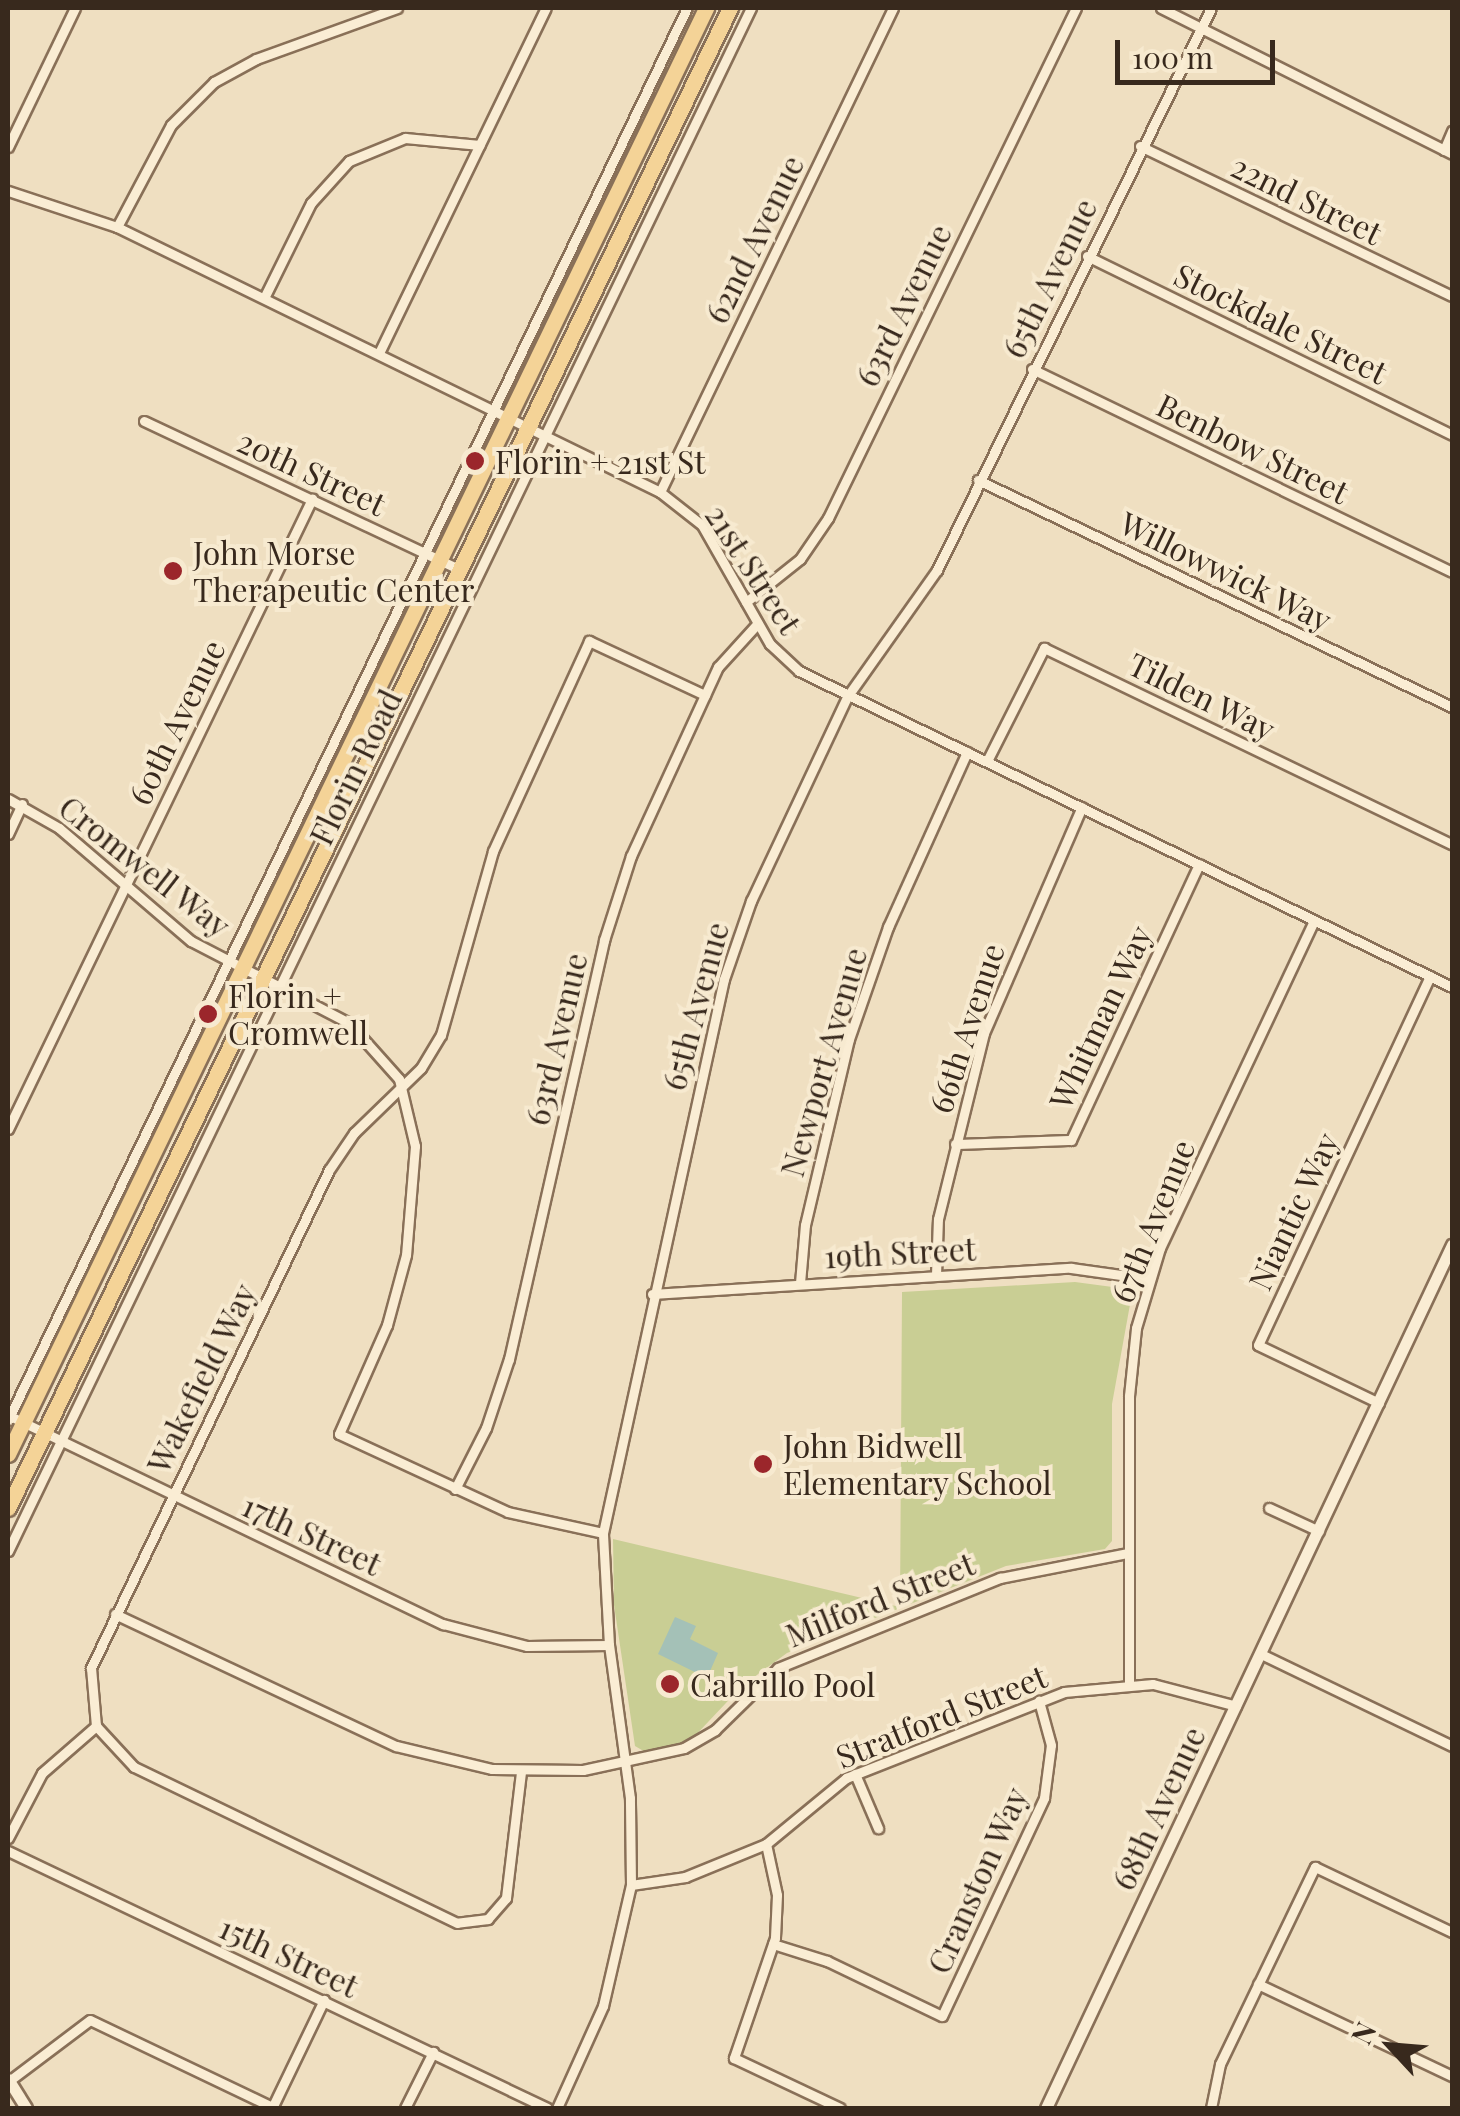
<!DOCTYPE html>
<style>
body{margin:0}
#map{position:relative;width:1460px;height:2116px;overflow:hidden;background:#efdfc1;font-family:"Playfair Display",serif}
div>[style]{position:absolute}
.green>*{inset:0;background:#c9ce94}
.water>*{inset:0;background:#a4c1b7}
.roads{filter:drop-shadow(2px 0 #897058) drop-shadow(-2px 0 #897058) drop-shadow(0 2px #897058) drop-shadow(0 -2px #897058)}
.minor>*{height:9px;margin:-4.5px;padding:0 4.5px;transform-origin:4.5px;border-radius:4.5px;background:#faedd4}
.tertiary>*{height:11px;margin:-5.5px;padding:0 5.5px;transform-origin:5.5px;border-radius:5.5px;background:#faedd4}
.primary>*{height:15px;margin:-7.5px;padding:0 7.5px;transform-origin:7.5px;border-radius:7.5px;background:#f4d397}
.dots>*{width:28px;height:28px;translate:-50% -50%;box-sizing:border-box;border:5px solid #f7ead0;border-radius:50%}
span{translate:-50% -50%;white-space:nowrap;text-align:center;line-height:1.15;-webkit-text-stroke:8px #f7ead0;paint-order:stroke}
.street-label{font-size:32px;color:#38291d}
.poi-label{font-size:32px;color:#38291d}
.left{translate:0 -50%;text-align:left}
.frame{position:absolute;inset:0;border:10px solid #38291d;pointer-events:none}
.north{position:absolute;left:1340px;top:1996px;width:100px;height:100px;-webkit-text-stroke:8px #f7ead0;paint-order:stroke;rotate:296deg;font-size:28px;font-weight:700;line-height:40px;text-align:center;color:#38291d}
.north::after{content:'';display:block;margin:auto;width:35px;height:45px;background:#38291d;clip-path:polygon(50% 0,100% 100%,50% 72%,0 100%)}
.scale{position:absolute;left:1115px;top:40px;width:160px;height:45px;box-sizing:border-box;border:5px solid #38291d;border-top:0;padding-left:12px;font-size:30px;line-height:35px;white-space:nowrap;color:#38291d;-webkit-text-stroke:8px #f7ead0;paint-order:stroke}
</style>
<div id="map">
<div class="green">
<div style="clip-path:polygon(1075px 1282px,1120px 1288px,1131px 1299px,1112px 1404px,1112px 1541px,1105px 1549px,1006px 1566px,787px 1653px,742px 1686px,692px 1739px,647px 1753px,635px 1746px,614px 1605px,613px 1539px,900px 1607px,902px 1292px)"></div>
</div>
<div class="water">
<div style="clip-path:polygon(675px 1617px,696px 1626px,690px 1639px,718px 1653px,707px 1678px,658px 1654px)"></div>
</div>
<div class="roads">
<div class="minor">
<div style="left:1161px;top:8px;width:326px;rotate:26.6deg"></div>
<div style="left:1140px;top:146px;width:346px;rotate:25.7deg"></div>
<div style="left:8px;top:147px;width:154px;rotate:-64.3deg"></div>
<div style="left:1444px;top:150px;width:21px;rotate:-67deg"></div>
<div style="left:8px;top:191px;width:115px;rotate:18.3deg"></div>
<div style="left:117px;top:227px;width:604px;rotate:26.01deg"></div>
<div style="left:660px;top:492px;width:53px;rotate:38.2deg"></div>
<div style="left:702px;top:525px;width:137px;rotate:60.3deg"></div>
<div style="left:770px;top:644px;width:40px;rotate:43deg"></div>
<div style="left:799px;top:671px;width:725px;rotate:25.82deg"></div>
<div style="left:117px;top:227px;width:115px;rotate:-62.1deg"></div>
<div style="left:171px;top:125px;width:61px;rotate:-45deg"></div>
<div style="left:214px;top:82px;width:48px;rotate:-28.7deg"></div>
<div style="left:256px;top:59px;width:150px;rotate:-19.9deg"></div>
<div style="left:1087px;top:256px;width:407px;rotate:26.1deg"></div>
<div style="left:264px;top:298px;width:106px;rotate:-63.7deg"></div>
<div style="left:311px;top:203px;width:57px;rotate:-47.9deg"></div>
<div style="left:349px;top:161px;width:61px;rotate:-22.3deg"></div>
<div style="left:405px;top:138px;width:75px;rotate:5.3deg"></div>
<div style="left:379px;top:353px;width:383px;rotate:-64.2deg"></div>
<div style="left:1032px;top:369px;width:466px;rotate:25.8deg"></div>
<div style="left:144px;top:421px;width:348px;rotate:25.2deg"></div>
<div style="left:978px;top:480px;width:526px;rotate:25.59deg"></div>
<div style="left:660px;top:492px;width:537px;rotate:-64.29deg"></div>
<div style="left:746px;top:602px;width:69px;rotate:-38.5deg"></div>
<div style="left:800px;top:559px;width:50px;rotate:-55.7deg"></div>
<div style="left:828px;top:518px;width:567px;rotate:-64.07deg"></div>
<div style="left:987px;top:761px;width:127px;rotate:-63.2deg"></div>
<div style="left:1044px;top:648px;width:453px;rotate:25.7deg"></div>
<div style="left:8px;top:799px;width:59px;rotate:29.6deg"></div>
<div style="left:59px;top:828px;width:174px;rotate:40.6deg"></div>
<div style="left:191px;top:941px;width:178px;rotate:27.4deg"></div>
<div style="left:349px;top:1023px;width:75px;rotate:48.2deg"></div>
<div style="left:399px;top:1079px;width:69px;rotate:76.6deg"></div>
<div style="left:415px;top:1146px;width:109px;rotate:94.7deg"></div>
<div style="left:406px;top:1255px;width:73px;rotate:105.2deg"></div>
<div style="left:387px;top:1325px;width:119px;rotate:113.8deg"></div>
<div style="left:339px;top:1434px;width:186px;rotate:24.8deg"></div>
<div style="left:508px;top:1512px;width:97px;rotate:12.5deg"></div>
<div style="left:8px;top:834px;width:33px;rotate:-65deg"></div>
<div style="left:8px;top:1129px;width:700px;rotate:-64.24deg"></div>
<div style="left:955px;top:1144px;width:116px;rotate:-2deg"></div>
<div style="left:1071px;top:1140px;width:304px;rotate:-65.1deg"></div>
<div style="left:936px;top:1275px;width:56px;rotate:-88deg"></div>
<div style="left:938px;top:1219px;width:192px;rotate:-76.1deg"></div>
<div style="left:984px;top:1033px;width:246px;rotate:-66.6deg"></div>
<div style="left:800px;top:1283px;width:58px;rotate:-85.1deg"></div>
<div style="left:805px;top:1225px;width:191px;rotate:-76.7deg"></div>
<div style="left:849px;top:1039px;width:119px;rotate:-70.8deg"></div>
<div style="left:888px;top:927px;width:192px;rotate:-65.7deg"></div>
<div style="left:652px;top:1294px;width:420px;rotate:-3.6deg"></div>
<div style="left:1071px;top:1268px;width:79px;rotate:8deg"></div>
<div style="left:1379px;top:1403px;width:134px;rotate:-154.4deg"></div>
<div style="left:1258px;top:1345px;width:407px;rotate:-65deg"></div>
<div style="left:8px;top:1415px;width:483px;rotate:25.7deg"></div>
<div style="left:443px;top:1624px;width:87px;rotate:14.7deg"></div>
<div style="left:527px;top:1646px;width:82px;rotate:-0.7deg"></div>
<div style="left:8px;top:1420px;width:1567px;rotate:-64.32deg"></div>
<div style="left:455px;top:1489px;width:68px;rotate:-63.1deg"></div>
<div style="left:486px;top:1428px;width:73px;rotate:-71.6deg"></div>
<div style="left:509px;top:1359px;width:430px;rotate:-77.2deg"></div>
<div style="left:604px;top:940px;width:88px;rotate:-72.2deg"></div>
<div style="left:631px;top:856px;width:208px;rotate:-65.3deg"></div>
<div style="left:718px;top:667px;width:59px;rotate:-47.7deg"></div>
<div style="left:1269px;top:1508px;width:55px;rotate:24.7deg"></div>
<div style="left:8px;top:1551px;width:1713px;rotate:-64.29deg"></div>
<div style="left:115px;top:1614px;width:310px;rotate:25.2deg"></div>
<div style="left:396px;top:1746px;width:99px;rotate:13.5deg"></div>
<div style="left:492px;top:1769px;width:91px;rotate:0.6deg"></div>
<div style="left:583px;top:1770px;width:103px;rotate:-12.3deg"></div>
<div style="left:684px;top:1748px;width:36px;rotate:-30deg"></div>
<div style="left:715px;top:1730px;width:88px;rotate:-44.5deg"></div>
<div style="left:778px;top:1668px;width:240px;rotate:-22.1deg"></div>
<div style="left:1000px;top:1578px;width:130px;rotate:-11.1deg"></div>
<div style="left:1261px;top:1654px;width:212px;rotate:25.7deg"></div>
<div style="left:1129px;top:1683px;width:287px;rotate:-90deg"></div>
<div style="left:1129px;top:1396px;width:68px;rotate:-84.1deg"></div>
<div style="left:1136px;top:1328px;width:84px;rotate:-73.3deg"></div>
<div style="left:1160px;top:1248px;width:362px;rotate:-64.8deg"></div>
<div style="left:521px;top:1772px;width:127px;rotate:96.8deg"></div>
<div style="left:506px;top:1898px;width:28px;rotate:131deg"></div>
<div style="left:488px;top:1919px;width:31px;rotate:173deg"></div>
<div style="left:457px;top:1923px;width:359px;rotate:-154.2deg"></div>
<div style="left:134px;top:1767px;width:56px;rotate:-132.8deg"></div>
<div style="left:96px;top:1726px;width:58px;rotate:-94.9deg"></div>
<div style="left:91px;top:1668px;width:552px;rotate:-64.46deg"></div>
<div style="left:329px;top:1170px;width:45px;rotate:-56deg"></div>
<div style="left:354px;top:1133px;width:93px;rotate:-44.1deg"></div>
<div style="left:421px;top:1068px;width:39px;rotate:-59deg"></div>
<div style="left:441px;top:1035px;width:191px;rotate:-74.2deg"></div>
<div style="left:493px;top:851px;width:231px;rotate:-65.4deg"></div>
<div style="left:589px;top:641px;width:128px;rotate:25deg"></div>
<div style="left:855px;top:1774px;width:59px;rotate:66.9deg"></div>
<div style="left:8px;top:1838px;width:73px;rotate:-62.4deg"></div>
<div style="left:42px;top:1773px;width:72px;rotate:-41deg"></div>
<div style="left:766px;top:1844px;width:52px;rotate:77.8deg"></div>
<div style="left:777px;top:1895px;width:43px;rotate:92.7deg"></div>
<div style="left:775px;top:1938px;width:127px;rotate:108.9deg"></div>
<div style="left:734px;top:2058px;width:117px;rotate:25.3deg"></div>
<div style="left:8px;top:1851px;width:597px;rotate:25.49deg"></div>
<div style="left:631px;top:1885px;width:55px;rotate:-8.4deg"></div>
<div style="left:685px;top:1877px;width:87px;rotate:-22.2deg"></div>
<div style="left:766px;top:1844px;width:104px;rotate:-39.5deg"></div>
<div style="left:846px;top:1778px;width:234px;rotate:-21.5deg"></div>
<div style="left:1064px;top:1692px;width:89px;rotate:-5.1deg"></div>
<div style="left:1153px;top:1684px;width:86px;rotate:14.8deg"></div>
<div style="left:773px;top:1944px;width:57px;rotate:17.5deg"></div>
<div style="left:827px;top:1961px;width:127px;rotate:25.6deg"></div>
<div style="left:942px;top:2016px;width:241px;rotate:-64.9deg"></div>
<div style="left:1044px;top:1798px;width:53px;rotate:-82.5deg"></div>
<div style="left:1051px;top:1745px;width:46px;rotate:-105.3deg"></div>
<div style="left:1258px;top:1984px;width:215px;rotate:25.4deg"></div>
<div style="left:9px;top:2081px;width:101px;rotate:-37deg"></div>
<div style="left:90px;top:2020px;width:202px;rotate:25.5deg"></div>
<div style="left:272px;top:2108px;width:120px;rotate:-64.3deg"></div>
<div style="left:405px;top:2108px;width:63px;rotate:-63.4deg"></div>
<div style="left:557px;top:2108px;width:112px;rotate:-65.7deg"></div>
<div style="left:603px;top:2006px;width:124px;rotate:-77deg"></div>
<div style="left:631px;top:1885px;width:87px;rotate:-90.7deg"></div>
<div style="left:630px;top:1798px;width:154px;rotate:-97.8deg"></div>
<div style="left:609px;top:1645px;width:112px;rotate:-93.1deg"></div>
<div style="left:603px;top:1533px;width:567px;rotate:-77.68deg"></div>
<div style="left:724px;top:979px;width:83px;rotate:-70.9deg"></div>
<div style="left:751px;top:901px;width:225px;rotate:-64.8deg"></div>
<div style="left:847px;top:697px;width:156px;rotate:-54.7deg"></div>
<div style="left:937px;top:570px;width:625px;rotate:-64.01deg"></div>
<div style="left:1211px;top:2108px;width:45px;rotate:-78.4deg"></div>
<div style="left:1220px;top:2064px;width:219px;rotate:-64.3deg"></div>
<div style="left:1315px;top:1867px;width:152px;rotate:25.4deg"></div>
</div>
<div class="tertiary">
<div style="left:8px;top:2079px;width:34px;rotate:58deg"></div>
<div style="left:1046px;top:2108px;width:954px;rotate:-64.81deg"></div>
</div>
<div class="primary">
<div style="left:8px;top:1454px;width:1606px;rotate:-64.23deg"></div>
<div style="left:8px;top:1508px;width:1665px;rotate:-64.3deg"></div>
</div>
</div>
<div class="dots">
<div style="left:475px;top:461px;background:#9b262b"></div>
<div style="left:173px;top:571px;background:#9b262b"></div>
<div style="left:208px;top:1014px;background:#9b262b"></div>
<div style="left:763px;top:1464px;background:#9b262b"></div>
<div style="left:670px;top:1684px;background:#9b262b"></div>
</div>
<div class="street-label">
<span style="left:1307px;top:199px;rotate:26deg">22nd Street</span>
<span style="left:754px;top:239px;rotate:-64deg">62nd Avenue</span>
<span style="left:1049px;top:278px;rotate:-64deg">65th Avenue</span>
<span style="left:903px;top:305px;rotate:-64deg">63rd Avenue</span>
<span style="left:1281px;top:323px;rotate:26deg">Stockdale Street</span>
<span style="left:1253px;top:448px;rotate:26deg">Benbow Street</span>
<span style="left:312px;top:472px;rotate:25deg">20th Street</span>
<span style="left:754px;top:569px;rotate:57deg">21st Street</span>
<span style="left:1226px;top:571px;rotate:26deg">Willowwick Way</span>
<span style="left:1202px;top:696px;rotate:26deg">Tilden Way</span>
<span style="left:176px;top:722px;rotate:-64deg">60th Avenue</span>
<span style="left:355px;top:767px;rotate:-64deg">Florin Road</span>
<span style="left:145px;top:866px;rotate:38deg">Cromwell Way</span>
<span style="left:695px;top:1006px;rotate:-75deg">65th Avenue</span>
<span style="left:1100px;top:1017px;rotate:-65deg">Whitman Way</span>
<span style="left:966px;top:1028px;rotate:-72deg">66th Avenue</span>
<span style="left:556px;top:1039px;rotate:-77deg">63rd Avenue</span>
<span style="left:823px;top:1062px;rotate:-74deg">Newport Avenue</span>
<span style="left:1293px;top:1211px;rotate:-65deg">Niantic Way</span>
<span style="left:1152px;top:1221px;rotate:-68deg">67th Avenue</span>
<span style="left:900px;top:1252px;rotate:-3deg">19th Street</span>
<span style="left:201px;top:1378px;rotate:-64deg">Wakefield Way</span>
<span style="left:312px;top:1534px;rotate:25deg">17th Street</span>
<span style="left:880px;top:1599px;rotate:-22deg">Milford Street</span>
<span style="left:941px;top:1716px;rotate:-22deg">Stratford Street</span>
<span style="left:1158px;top:1808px;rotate:-65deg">68th Avenue</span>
<span style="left:977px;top:1880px;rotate:-66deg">Cranston Way</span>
<span style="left:289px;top:1956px;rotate:25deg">15th Street</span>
</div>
<div class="poi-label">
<span class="left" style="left:495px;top:461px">Florin + 21st St</span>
<span class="left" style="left:193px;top:571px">John Morse<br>Therapeutic Center</span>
<span class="left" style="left:228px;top:1014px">Florin +<br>Cromwell</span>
<span class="left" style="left:783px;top:1464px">John Bidwell<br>Elementary School</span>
<span class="left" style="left:690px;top:1684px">Cabrillo Pool</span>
</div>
<div class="frame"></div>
<div class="north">N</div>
<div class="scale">100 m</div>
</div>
